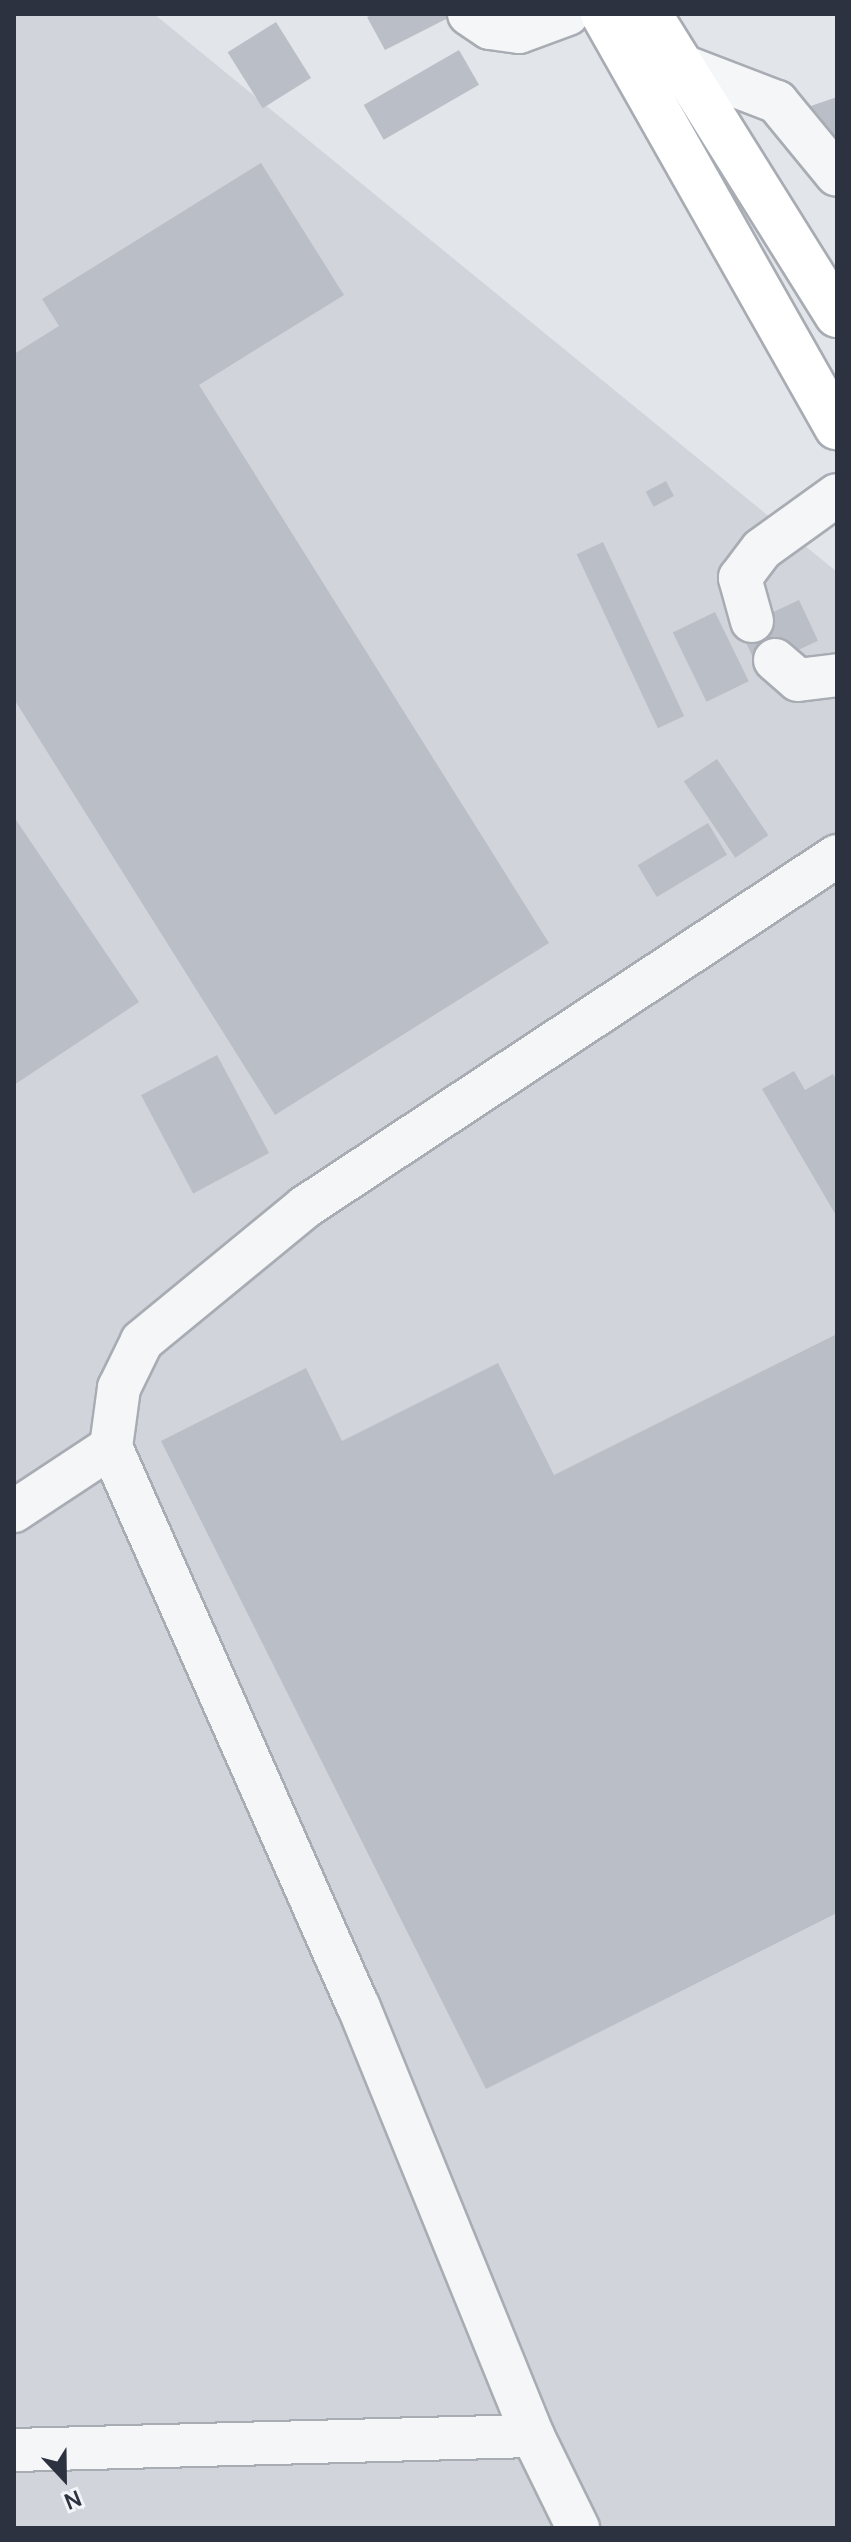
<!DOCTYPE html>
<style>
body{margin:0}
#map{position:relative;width:851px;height:2542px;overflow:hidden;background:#e2e5e9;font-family:Manrope,sans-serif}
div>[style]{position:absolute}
.built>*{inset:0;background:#d1d4db}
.building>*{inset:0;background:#babec6;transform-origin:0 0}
.roads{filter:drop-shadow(2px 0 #a8acb3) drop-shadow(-2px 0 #a8acb3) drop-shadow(0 2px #a8acb3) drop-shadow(0 -2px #a8acb3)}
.minor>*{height:42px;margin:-21px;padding:0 21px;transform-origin:21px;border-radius:21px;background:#f5f6f8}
.major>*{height:44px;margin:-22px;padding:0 22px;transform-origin:22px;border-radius:22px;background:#fff}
span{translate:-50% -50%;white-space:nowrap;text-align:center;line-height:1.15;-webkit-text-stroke:7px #f2f4f7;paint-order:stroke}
.frame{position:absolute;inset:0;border:16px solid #2c3240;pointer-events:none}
.north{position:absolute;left:24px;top:2438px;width:80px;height:80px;-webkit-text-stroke:6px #f2f4f7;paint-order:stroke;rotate:158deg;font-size:22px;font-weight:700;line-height:32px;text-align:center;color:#2c3240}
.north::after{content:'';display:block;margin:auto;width:28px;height:36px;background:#2c3240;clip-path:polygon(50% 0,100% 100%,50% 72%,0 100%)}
</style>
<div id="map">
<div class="built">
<div style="clip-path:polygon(14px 14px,154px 14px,837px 572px,837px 2528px,14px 2528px)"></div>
</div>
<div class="building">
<div style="clip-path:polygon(374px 14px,446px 14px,448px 18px,385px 50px,367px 17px)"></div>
<div style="left:276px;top:22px;width:66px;height:57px;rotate:58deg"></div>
<div style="left:459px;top:50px;width:40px;height:110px;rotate:60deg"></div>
<div style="clip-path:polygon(837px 97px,837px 135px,814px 143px,802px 109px)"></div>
<div style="clip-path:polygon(261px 163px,344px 295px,199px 385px,549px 943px,275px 1115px,14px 699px,14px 354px,59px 326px,42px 299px)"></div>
<div style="left:666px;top:481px;width:17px;height:23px;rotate:62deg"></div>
<div style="left:603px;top:542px;width:192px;height:29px;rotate:65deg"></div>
<div style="left:799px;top:600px;width:45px;height:66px;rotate:65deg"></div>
<div style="left:715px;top:612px;width:77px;height:47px;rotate:64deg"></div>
<div style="left:717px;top:759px;width:92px;height:40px;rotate:56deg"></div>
<div style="clip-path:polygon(14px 817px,139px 1002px,14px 1085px)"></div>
<div style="left:708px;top:823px;width:37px;height:82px;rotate:59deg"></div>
<div style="left:217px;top:1055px;width:111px;height:86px;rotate:62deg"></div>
<div style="clip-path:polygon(794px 1071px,805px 1090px,833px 1074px,837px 1081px,837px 1217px,762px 1089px)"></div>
<div style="clip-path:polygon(837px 1334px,837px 1913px,486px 2089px,161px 1441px,306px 1368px,342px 1441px,498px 1363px,554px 1475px)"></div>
</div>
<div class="roads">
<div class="minor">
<div style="left:469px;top:14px;width:25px;rotate:34deg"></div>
<div style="left:490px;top:28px;width:29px;rotate:8deg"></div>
<div style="left:519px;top:32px;width:52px;rotate:-20.2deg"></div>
<div style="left:678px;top:64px;width:106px;rotate:21deg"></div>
<div style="left:777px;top:102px;width:94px;rotate:50.6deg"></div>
<div style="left:752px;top:621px;width:45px;rotate:-105.6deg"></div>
<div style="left:740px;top:578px;width:36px;rotate:-53deg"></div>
<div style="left:762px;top:549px;width:92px;rotate:-35.8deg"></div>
<div style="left:775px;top:660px;width:30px;rotate:41deg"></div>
<div style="left:798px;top:680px;width:39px;rotate:-7deg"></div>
<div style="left:14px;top:1511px;width:116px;rotate:-33.4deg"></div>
<div style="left:14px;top:2450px;width:519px;rotate:-1.55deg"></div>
<div style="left:578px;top:2528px;width:102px;rotate:-116.1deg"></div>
<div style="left:533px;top:2436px;width:464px;rotate:-112.1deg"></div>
<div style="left:358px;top:2006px;width:611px;rotate:-113.84deg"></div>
<div style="left:111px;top:1447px;width:60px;rotate:-82.3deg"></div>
<div style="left:119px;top:1388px;width:52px;rotate:-63.9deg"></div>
<div style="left:142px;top:1341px;width:211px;rotate:-39.4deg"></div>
<div style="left:305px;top:1207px;width:637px;rotate:-33.42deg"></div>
</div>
<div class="major">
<div style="left:603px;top:14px;width:475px;rotate:60.5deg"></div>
<div style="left:649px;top:14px;width:355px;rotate:58deg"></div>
</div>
</div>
<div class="frame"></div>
<div class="north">N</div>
</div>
